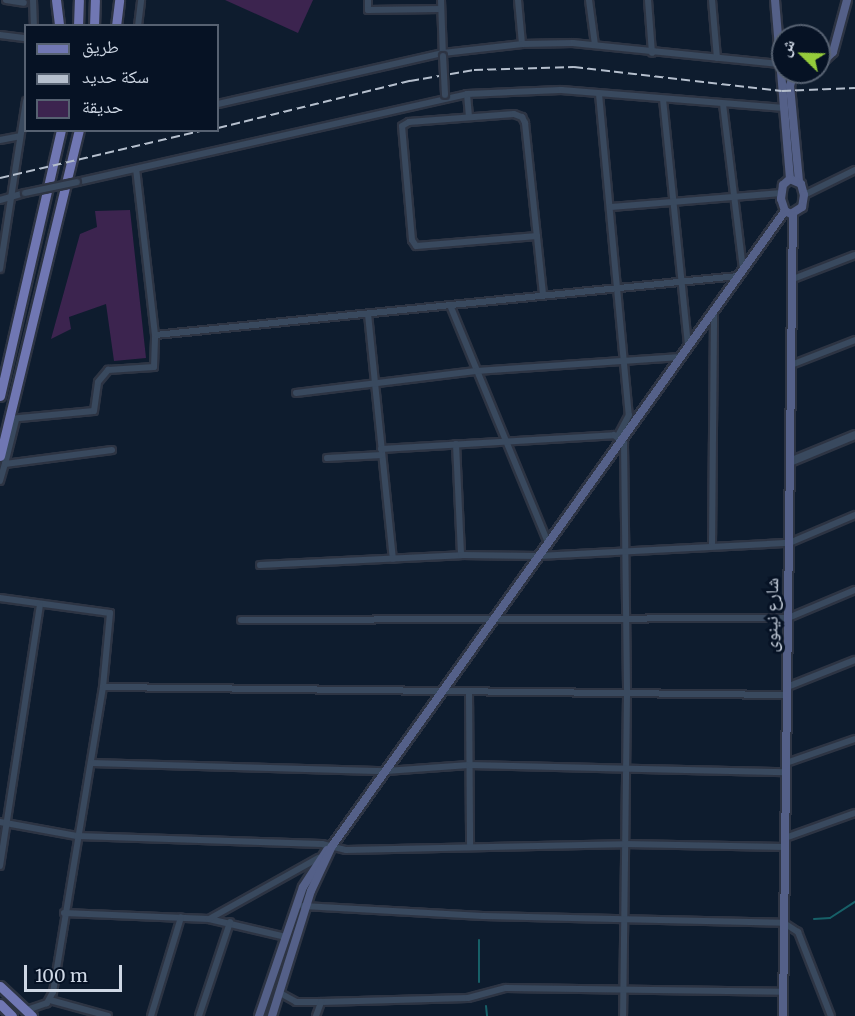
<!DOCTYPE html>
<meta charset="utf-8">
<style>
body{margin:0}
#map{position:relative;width:855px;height:1016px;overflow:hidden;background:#0e1c2e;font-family:Merriweather,"Noto Naskh Arabic",serif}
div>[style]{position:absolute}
.green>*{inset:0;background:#3c244f}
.stream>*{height:2px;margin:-1px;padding:0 1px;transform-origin:1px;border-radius:1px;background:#176068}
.roads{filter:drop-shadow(2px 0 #2d3443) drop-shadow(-2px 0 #2d3443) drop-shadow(0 2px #2d3443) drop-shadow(0 -2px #2d3443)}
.minor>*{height:6px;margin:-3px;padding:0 3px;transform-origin:3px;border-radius:3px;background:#39495e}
.tertiary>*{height:8px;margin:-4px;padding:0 4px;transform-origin:4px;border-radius:4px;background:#39495e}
.secondary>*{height:8px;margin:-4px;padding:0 4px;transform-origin:4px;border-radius:4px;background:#546088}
.primary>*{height:9px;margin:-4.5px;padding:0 4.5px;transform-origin:4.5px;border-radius:4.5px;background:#7077b3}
.rail>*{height:2px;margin-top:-1px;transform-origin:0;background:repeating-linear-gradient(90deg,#b5bfcd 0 9px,transparent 0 13.5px)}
.bridges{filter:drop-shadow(2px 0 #2d3443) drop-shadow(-2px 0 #2d3443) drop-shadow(0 2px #2d3443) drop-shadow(0 -2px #2d3443)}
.minor-bridge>*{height:6px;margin:-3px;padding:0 3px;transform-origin:3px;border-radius:3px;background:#39495e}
span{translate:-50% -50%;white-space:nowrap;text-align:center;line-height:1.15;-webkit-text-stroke:6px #061224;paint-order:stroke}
.street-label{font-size:18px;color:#ced7e4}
.legend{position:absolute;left:24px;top:24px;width:195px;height:108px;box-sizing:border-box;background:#061224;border:2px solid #566171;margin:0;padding:8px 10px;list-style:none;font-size:18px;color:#ced7e4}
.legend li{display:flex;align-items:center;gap:12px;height:30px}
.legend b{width:30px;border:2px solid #566171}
.north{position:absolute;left:771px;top:24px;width:60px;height:60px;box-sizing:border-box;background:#061224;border:2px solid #566171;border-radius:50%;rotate:293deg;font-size:16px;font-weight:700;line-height:24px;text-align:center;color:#ced7e4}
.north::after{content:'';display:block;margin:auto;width:21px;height:27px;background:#95cc3b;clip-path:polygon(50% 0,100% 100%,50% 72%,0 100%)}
.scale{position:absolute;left:24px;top:965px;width:98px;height:27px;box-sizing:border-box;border:3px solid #ced7e4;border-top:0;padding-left:8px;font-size:18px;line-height:21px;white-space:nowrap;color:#ced7e4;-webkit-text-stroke:4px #061224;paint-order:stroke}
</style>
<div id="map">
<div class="green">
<div style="clip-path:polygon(225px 0,313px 0,298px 33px)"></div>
<div style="clip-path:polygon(130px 210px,146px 358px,114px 361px,106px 304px,69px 317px,71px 329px,51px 339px,80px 234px,97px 227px,95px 211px)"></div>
</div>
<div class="stream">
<div style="left:814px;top:919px;width:16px;rotate:-4deg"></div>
<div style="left:830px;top:918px;width:30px;rotate:-33deg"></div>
<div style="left:479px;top:982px;width:42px;rotate:-90deg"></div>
<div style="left:486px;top:1006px;width:10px;rotate:84deg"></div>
</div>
<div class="roads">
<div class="minor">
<div style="left:6px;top:0;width:18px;rotate:9deg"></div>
<div style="left:33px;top:0;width:26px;rotate:88deg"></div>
<div style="left:368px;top:0;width:10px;rotate:90deg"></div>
<div style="left:368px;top:10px;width:73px;rotate:-0.8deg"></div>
<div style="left:441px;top:0;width:56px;rotate:88deg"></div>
<div style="left:518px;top:0;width:44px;rotate:84.8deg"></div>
<div style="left:589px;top:0;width:45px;rotate:82.4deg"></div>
<div style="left:648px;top:0;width:53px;rotate:85.7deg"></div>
<div style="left:712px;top:0;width:58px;rotate:85.1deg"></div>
<div style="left:138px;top:26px;width:26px;rotate:-83deg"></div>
<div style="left:0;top:35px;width:26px;rotate:7deg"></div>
<div style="left:467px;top:94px;width:23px;rotate:85deg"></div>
<div style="left:599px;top:94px;width:322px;rotate:84.7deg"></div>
<div style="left:629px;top:415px;width:24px;rotate:118deg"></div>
<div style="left:663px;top:99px;width:248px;rotate:84.2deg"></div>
<div style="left:218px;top:104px;width:231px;rotate:-12.8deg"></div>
<div style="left:443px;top:53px;width:80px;rotate:-6.5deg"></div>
<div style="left:522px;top:44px;width:51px;rotate:-1.1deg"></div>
<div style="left:573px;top:43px;width:207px;rotate:5.8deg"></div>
<div style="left:723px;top:104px;width:166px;rotate:83.1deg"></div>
<div style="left:0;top:140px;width:20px;rotate:-11deg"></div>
<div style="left:77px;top:182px;width:400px;rotate:-12.7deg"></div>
<div style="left:467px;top:94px;width:94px;rotate:-2.4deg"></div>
<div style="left:561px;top:90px;width:224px;rotate:4.6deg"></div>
<div style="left:804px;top:195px;width:57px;rotate:-26.1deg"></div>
<div style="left:0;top:200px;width:26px;rotate:-16deg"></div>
<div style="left:611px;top:207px;width:171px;rotate:-4.7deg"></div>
<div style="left:537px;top:236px;width:121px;rotate:175.3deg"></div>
<div style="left:416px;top:246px;width:7px;rotate:-124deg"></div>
<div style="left:412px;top:240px;width:114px;rotate:-95deg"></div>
<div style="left:402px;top:126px;width:8px;rotate:-30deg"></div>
<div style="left:409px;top:122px;width:105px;rotate:-4.4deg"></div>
<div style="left:514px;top:114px;width:9px;rotate:21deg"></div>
<div style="left:522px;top:117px;width:7px;rotate:63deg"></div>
<div style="left:525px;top:123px;width:173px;rotate:84deg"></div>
<div style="left:0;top:269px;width:170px;rotate:-81.2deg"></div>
<div style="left:793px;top:279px;width:66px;rotate:-21.2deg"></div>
<div style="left:450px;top:305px;width:257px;rotate:67.6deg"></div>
<div style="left:368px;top:314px;width:246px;rotate:84.2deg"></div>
<div style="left:155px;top:335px;width:586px;rotate:-5.78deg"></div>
<div style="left:791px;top:365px;width:69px;rotate:-21.3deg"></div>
<div style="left:296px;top:393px;width:181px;rotate:-7deg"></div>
<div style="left:476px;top:371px;width:205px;rotate:-3.9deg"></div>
<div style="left:9px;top:419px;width:85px;rotate:-5.4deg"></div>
<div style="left:94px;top:411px;width:29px;rotate:-82deg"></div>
<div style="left:98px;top:382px;width:16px;rotate:-50deg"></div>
<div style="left:108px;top:370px;width:46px;rotate:-3.7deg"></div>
<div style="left:154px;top:367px;width:32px;rotate:-88deg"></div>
<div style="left:155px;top:335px;width:167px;rotate:-96.5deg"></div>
<div style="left:456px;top:444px;width:111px;rotate:87.4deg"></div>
<div style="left:381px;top:449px;width:233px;rotate:-3.4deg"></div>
<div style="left:614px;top:435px;width:13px;rotate:39deg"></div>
<div style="left:624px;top:443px;width:252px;rotate:89.3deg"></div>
<div style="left:627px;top:695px;width:321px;rotate:90.7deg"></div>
<div style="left:327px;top:458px;width:55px;rotate:-3.1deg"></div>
<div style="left:5px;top:464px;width:45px;rotate:-76deg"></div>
<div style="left:0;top:481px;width:18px;rotate:-74deg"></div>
<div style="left:5px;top:464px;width:108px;rotate:-7.5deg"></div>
<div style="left:712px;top:546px;width:236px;rotate:-89.5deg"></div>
<div style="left:260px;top:565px;width:201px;rotate:-2.8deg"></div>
<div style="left:461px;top:555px;width:77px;rotate:0.7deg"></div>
<div style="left:538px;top:556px;width:251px;rotate:-3deg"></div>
<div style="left:789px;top:543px;width:72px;rotate:-23deg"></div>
<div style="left:0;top:598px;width:111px;rotate:7.8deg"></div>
<div style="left:110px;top:613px;width:74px;rotate:95.4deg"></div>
<div style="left:103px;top:687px;width:309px;rotate:99.3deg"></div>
<div style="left:53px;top:992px;width:13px;rotate:119deg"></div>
<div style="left:47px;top:1003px;width:21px;rotate:161deg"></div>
<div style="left:241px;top:620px;width:547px;rotate:-0.21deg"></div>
<div style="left:788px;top:618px;width:73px;rotate:-22.7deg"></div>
<div style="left:103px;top:687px;width:684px;rotate:0.67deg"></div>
<div style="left:787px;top:687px;width:73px;rotate:-21.7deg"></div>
<div style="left:469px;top:691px;width:154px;rotate:89.6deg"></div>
<div style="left:91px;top:763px;width:295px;rotate:1.6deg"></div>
<div style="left:386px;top:771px;width:83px;rotate:-4.1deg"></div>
<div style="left:469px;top:765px;width:317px;rotate:1.3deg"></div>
<div style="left:786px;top:763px;width:73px;rotate:-19.2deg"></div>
<div style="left:0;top:822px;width:78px;rotate:10.3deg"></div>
<div style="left:77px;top:836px;width:245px;rotate:1.9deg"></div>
<div style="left:322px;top:844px;width:25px;rotate:14deg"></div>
<div style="left:346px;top:850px;width:278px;rotate:-1.2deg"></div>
<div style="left:624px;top:844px;width:161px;rotate:1.1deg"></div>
<div style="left:785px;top:838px;width:74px;rotate:-19.7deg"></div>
<div style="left:0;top:866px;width:264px;rotate:-81.3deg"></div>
<div style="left:303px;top:906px;width:180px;rotate:3.2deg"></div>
<div style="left:483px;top:916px;width:301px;rotate:1.3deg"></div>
<div style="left:784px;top:923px;width:17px;rotate:33deg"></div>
<div style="left:798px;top:932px;width:90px;rotate:68.6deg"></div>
<div style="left:64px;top:913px;width:145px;rotate:2.4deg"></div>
<div style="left:209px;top:919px;width:79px;rotate:13.2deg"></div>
<div style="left:209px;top:919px;width:125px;rotate:-29.2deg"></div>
<div style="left:280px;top:993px;width:18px;rotate:29deg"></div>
<div style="left:296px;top:1002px;width:25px"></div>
<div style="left:321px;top:1002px;width:147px;rotate:-1.6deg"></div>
<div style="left:468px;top:998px;width:39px;rotate:-15deg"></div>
<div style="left:506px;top:988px;width:277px;rotate:0.8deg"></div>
<div style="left:50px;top:1000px;width:60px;rotate:15.4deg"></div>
<div style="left:151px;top:1016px;width:103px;rotate:-73.1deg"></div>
<div style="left:199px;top:1016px;width:99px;rotate:-71.7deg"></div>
<div style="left:316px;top:1016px;width:15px;rotate:-70deg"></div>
</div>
<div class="tertiary">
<div style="left:792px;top:461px;width:68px;rotate:-22.4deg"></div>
</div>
<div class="secondary">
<div style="left:775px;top:0;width:180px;rotate:85.2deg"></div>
<div style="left:819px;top:65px;width:19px;rotate:-43deg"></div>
<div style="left:833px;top:52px;width:54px;rotate:-74.9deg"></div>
<div style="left:794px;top:72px;width:15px;rotate:106deg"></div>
<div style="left:790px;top:86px;width:95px;rotate:84.6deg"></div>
<div style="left:790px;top:179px;width:12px;rotate:24deg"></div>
<div style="left:801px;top:184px;width:11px;rotate:75deg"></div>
<div style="left:804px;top:195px;width:12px;rotate:99deg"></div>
<div style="left:802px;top:207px;width:13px;rotate:148deg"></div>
<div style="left:791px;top:214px;width:7px;rotate:-153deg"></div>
<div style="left:785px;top:211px;width:13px;rotate:-108deg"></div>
<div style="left:781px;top:199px;width:14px;rotate:-82deg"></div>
<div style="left:783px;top:185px;width:9px;rotate:-41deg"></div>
<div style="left:259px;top:1016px;width:136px;rotate:-71.2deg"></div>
<div style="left:303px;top:887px;width:44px;rotate:-57deg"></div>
<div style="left:272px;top:1016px;width:131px;rotate:-72.7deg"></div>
<div style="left:311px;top:891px;width:50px;rotate:-65deg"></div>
<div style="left:332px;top:846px;width:780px;rotate:-54.5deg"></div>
<div style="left:783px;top:1016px;width:803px;rotate:-89.29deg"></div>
</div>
<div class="primary">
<div style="left:56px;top:0;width:26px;rotate:83deg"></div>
<div style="left:78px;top:26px;width:26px;rotate:-88deg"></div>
<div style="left:94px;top:26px;width:26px;rotate:-88deg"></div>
<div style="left:116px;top:26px;width:26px;rotate:-83deg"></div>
<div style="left:0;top:396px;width:273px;rotate:-77.1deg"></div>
<div style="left:0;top:456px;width:335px;rotate:-76.4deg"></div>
<div style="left:0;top:986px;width:44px;rotate:43.2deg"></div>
<div style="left:0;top:1004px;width:17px;rotate:45deg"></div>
</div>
</div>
<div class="rail">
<div style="left:218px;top:128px;width:198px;rotate:-13.8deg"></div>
<div style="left:410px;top:81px;width:65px;rotate:-9.8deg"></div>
<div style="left:474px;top:70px;width:100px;rotate:-1.7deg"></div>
<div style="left:574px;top:67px;width:209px;rotate:6.6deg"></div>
<div style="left:782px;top:91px;width:73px;rotate:-2.4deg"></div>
<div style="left:0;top:178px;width:211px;rotate:-13.2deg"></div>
</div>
<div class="bridges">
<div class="minor-bridge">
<div style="left:443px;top:56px;width:39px;rotate:87deg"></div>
<div style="left:25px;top:193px;width:53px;rotate:-11.9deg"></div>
</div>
</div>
<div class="street-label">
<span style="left:772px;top:615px;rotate:-89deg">شارع نينوى</span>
</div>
<ul class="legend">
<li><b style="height:8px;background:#7077b3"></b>طريق</li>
<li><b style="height:8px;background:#b5bfcd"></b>سكة حديد</li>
<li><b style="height:16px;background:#3c244f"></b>حديقة</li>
</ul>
<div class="north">ش</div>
<div class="scale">100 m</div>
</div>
